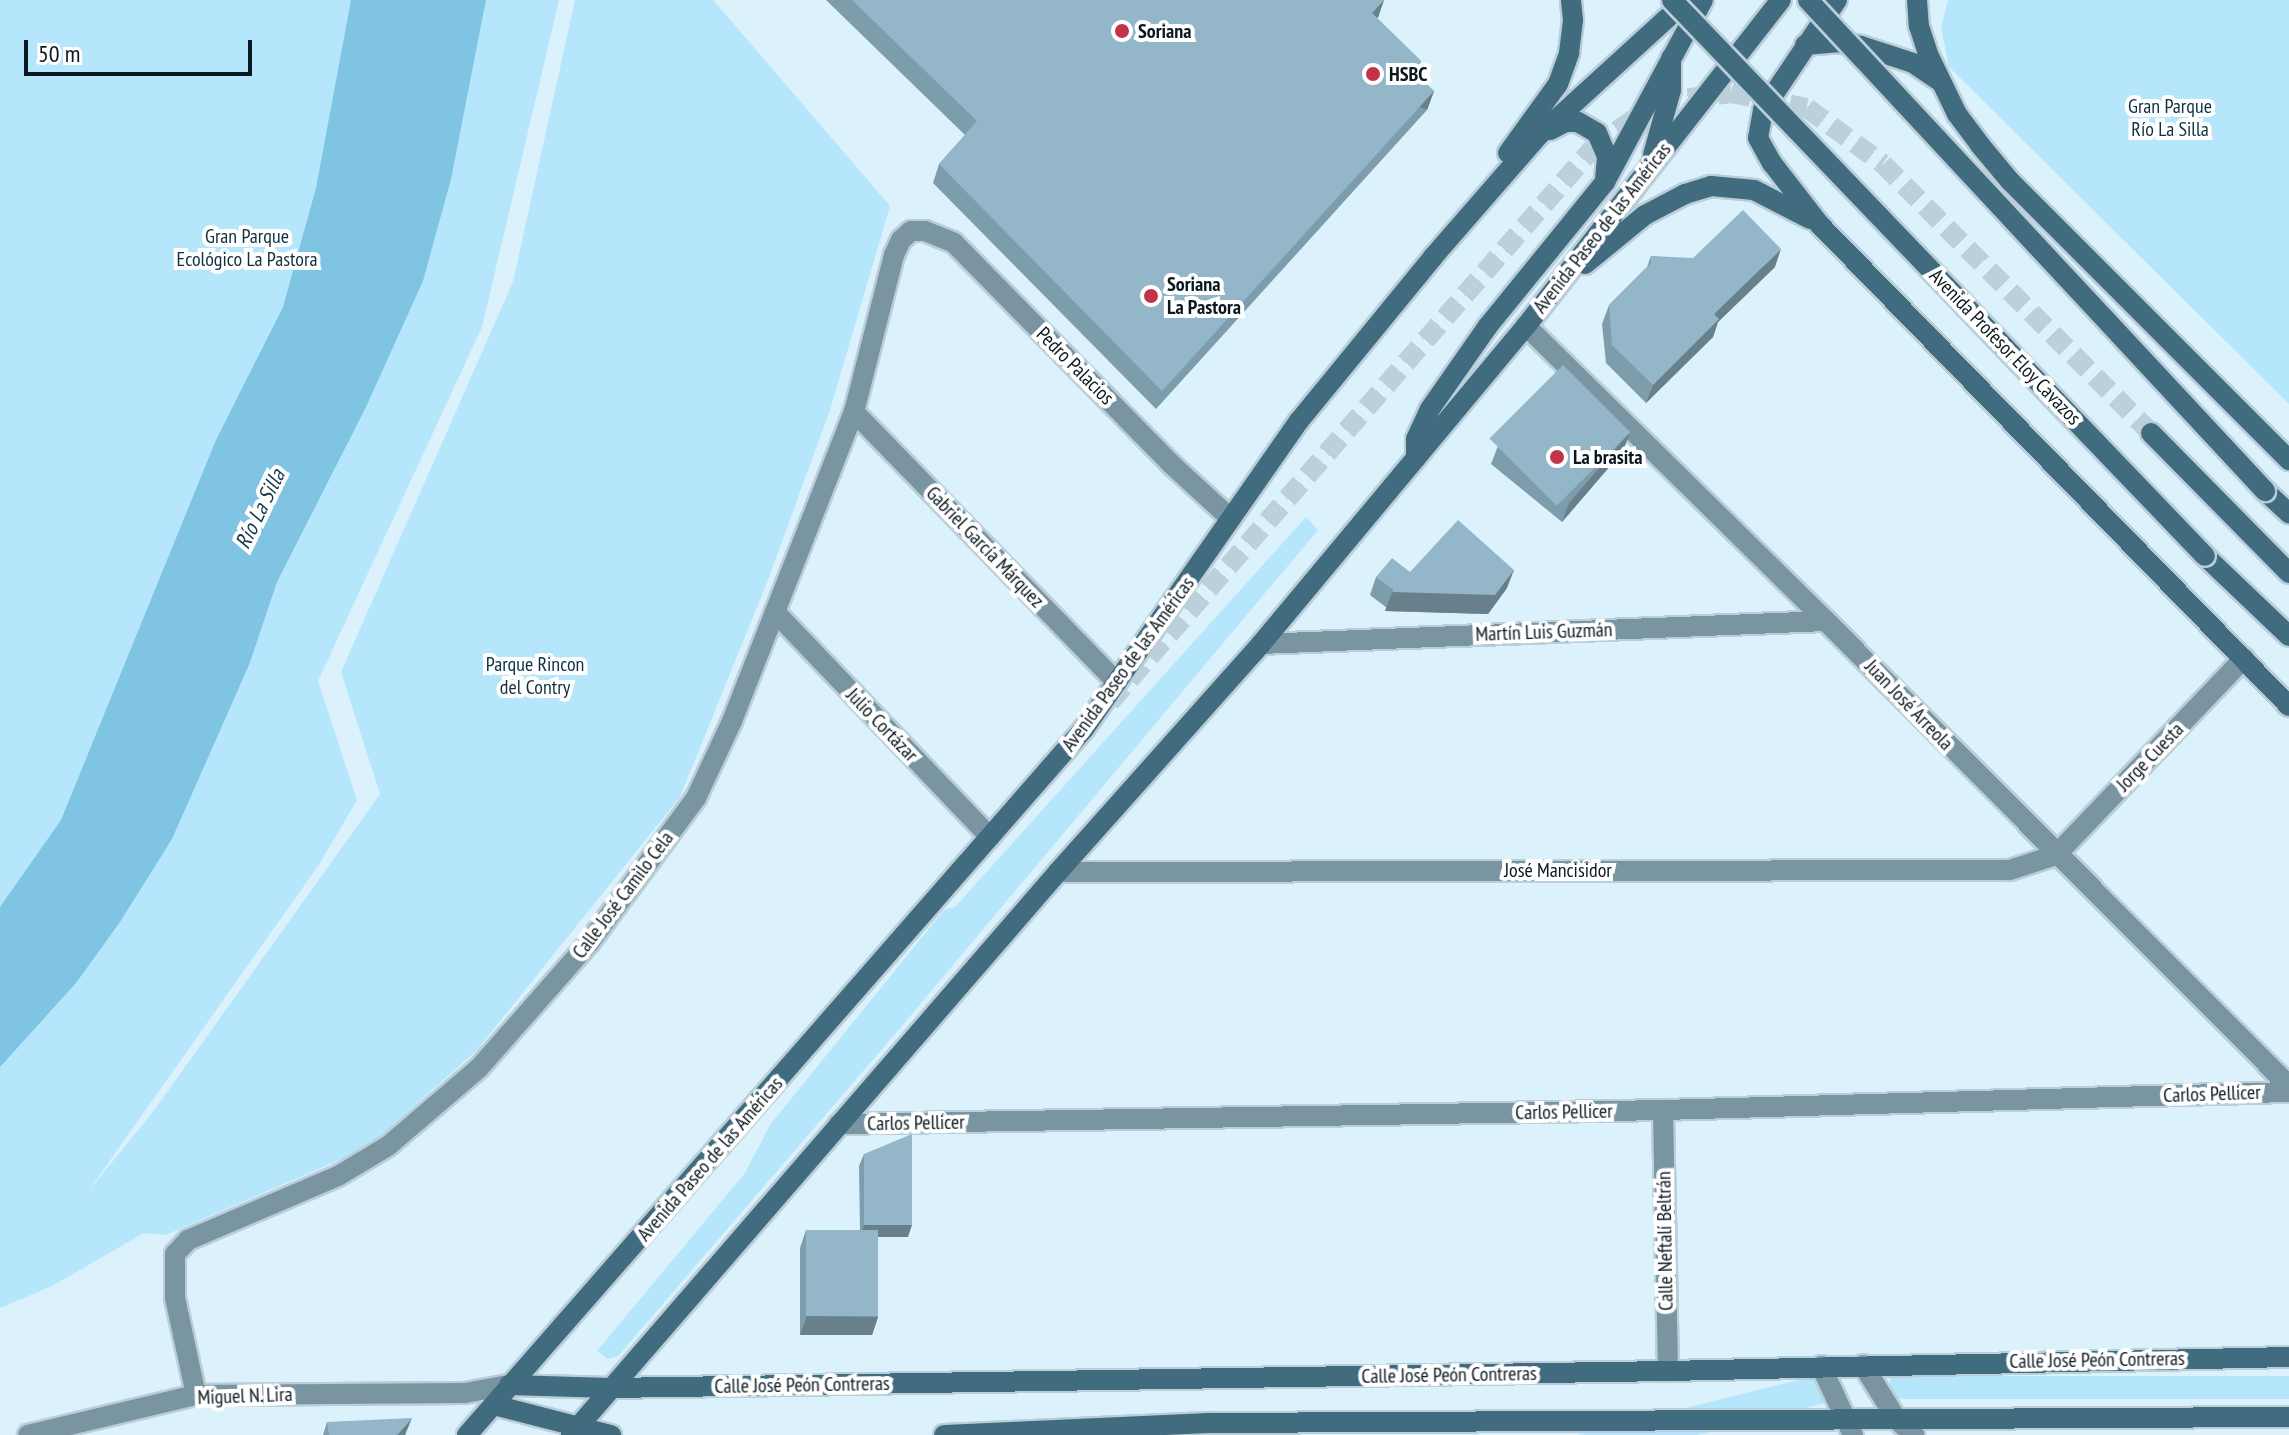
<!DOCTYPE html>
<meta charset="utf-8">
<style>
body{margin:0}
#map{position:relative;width:2289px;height:1435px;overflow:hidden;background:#dbf1fc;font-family:"PT Sans Narrow",sans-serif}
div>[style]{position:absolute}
.green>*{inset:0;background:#b6e6fc;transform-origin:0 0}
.water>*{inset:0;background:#80c4e3}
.secondary-tunnel>*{height:20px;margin-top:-10px;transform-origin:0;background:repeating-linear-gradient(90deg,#bcd0db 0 20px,transparent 0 30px)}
.roads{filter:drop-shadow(2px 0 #baced9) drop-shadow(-2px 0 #baced9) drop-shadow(0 2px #baced9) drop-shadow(0 -2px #baced9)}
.street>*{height:20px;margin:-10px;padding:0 10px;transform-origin:10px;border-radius:10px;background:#7a95a2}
.secondary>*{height:20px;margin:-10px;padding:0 10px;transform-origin:10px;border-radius:10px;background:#416b7e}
.bridges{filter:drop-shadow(2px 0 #baced9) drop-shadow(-2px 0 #baced9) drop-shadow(0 2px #baced9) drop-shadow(0 -2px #baced9)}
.secondary-bridge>*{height:20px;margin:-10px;padding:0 10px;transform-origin:10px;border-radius:10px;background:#416b7e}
.wall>*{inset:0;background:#7e9dac}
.shaded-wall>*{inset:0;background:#67808c;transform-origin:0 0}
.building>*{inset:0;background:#93b7c8;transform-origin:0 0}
.dots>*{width:22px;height:22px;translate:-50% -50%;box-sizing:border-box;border:4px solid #fff;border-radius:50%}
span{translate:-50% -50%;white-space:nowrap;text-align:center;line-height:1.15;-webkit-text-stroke:8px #fff;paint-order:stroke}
.poi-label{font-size:20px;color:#0a181f;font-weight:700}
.left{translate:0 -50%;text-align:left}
.park-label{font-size:20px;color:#10313e}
.street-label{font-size:20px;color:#0a181f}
.water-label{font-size:22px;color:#183846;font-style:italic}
.scale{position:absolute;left:24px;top:40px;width:228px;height:36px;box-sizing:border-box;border:4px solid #0a181f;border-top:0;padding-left:10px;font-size:24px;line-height:28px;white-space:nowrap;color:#0a181f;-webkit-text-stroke:6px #fff;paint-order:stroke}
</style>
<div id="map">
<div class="green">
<div style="clip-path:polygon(0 0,559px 0,482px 327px,318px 681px,357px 800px,320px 863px,87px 1193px,152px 1113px,380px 794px,341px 672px,513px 282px,575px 0,713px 0,890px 206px,830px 410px,768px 580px,680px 797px,476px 1051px,367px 1148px,166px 1235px,144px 1233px,52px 1286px,0 1308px)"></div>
<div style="clip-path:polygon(1948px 0,2289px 0,2289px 404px,1949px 67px,1941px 27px)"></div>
<div style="clip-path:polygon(1306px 517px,1318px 530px,901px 1027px,618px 1356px,608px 1359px,597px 1351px,745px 1173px,770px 1125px,944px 910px,955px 907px)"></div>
<div style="left:1818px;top:1375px;width:29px;height:1180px;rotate:76deg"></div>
<div style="left:1890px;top:1376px;width:399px;height:23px"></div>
</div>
<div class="water">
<div style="clip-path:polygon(351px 0,486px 0,451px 179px,423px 281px,366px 407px,277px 582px,249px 665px,172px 839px,120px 922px,76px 983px,0 1067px,0 907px,61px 820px,216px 440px,283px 307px,316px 188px)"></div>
</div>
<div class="secondary-tunnel">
<div style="left:1110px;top:702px;width:735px;rotate:-48.92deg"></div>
<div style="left:1593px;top:148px;width:80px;rotate:-35.3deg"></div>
<div style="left:1658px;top:102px;width:74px;rotate:-7deg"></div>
<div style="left:1731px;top:93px;width:77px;rotate:11.2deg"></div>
<div style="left:1807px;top:108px;width:94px;rotate:36.4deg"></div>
<div style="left:1883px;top:164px;width:380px;rotate:45.1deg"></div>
</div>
<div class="roads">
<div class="street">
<div style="left:1526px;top:326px;width:421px;rotate:44.5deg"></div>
<div style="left:1826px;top:621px;width:656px;rotate:45.12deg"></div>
<div style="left:854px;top:412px;width:377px;rotate:45.8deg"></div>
<div style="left:775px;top:612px;width:311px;rotate:46.3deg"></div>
<div style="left:1261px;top:644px;width:565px;rotate:-2.33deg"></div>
<div style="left:1058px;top:872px;width:952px;rotate:-0.12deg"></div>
<div style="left:2010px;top:870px;width:48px;rotate:-18.1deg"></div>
<div style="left:2056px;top:855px;width:272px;rotate:-46.3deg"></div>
<div style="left:1663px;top:1110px;width:261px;rotate:88.9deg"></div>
<div style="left:839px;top:1124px;width:824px;rotate:-0.97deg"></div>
<div style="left:1663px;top:1110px;width:626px;rotate:-1.65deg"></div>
<div style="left:1863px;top:1365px;width:65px;rotate:58.3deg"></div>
<div style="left:1897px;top:1420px;width:23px;rotate:41deg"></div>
<div style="left:1821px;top:1366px;width:76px;rotate:65.1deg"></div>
<div style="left:196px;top:1395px;width:99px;rotate:-102.2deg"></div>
<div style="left:175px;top:1298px;width:44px;rotate:-90deg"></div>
<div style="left:175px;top:1254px;width:19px;rotate:-47deg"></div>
<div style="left:188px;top:1240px;width:163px;rotate:-23.1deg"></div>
<div style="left:338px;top:1176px;width:58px;rotate:-31deg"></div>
<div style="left:388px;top:1146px;width:120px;rotate:-40.6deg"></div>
<div style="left:479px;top:1068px;width:167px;rotate:-48.7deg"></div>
<div style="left:589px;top:943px;width:180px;rotate:-53.6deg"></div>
<div style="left:696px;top:798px;width:85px;rotate:-64.9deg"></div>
<div style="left:732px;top:721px;width:332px;rotate:-68.5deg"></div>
<div style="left:854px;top:412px;width:162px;rotate:-75.7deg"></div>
<div style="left:894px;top:255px;width:17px;rotate:-65deg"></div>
<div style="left:901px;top:240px;width:13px;rotate:-42deg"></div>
<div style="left:911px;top:231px;width:14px"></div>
<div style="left:925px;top:231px;width:31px;rotate:22deg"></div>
<div style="left:954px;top:243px;width:310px;rotate:45.5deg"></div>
<div style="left:1171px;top:464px;width:81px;rotate:42.5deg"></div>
<div style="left:28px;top:1435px;width:173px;rotate:-13.4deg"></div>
<div style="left:196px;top:1395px;width:269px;rotate:-0.4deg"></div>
<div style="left:465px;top:1393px;width:45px;rotate:-10.3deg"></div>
</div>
<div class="secondary">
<div style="left:1837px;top:0;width:133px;rotate:123.9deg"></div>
<div style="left:1763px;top:110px;width:28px;rotate:100deg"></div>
<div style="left:1758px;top:138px;width:29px;rotate:61deg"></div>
<div style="left:1772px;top:163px;width:78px;rotate:52.3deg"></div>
<div style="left:1820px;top:225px;width:672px;rotate:45.72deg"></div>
<div style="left:1917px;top:0;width:26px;rotate:86deg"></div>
<div style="left:1919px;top:26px;width:29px;rotate:72deg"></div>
<div style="left:1928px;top:54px;width:67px;rotate:64.2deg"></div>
<div style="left:1957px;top:114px;width:39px;rotate:53deg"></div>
<div style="left:1980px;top:145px;width:47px;rotate:50.2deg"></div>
<div style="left:2010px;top:181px;width:395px;rotate:45deg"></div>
<div style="left:1805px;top:45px;width:32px;rotate:-5deg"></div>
<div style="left:1837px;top:42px;width:24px;rotate:9deg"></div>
<div style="left:1861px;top:46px;width:55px;rotate:18.1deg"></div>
<div style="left:1913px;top:63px;width:32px;rotate:34deg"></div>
<div style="left:1550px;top:130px;width:18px;rotate:-27deg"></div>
<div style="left:1566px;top:122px;width:12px"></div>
<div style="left:1578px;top:122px;width:22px;rotate:30deg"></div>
<div style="left:1597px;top:133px;width:26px;rotate:67deg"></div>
<div style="left:1607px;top:157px;width:21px;rotate:95deg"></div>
<div style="left:1508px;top:153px;width:85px;rotate:-54.1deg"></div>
<div style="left:1558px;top:84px;width:33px;rotate:-70deg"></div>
<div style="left:1569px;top:53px;width:33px;rotate:-83deg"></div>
<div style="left:1573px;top:20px;width:20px;rotate:-96deg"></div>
<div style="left:1653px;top:155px;width:67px;rotate:-74.5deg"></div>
<div style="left:1671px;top:90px;width:32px;rotate:-90deg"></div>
<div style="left:1585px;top:264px;width:77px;rotate:-39.2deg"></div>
<div style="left:1645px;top:215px;width:45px;rotate:-27.7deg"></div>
<div style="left:1685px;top:194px;width:27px;rotate:-17deg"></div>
<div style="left:1711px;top:186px;width:43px;rotate:5.3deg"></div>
<div style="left:1754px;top:190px;width:63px;rotate:27.4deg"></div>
<div style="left:2151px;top:433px;width:197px;rotate:45.4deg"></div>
<div style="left:1416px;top:458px;width:19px;rotate:-90deg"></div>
<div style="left:1416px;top:439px;width:33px;rotate:-65deg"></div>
<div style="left:1430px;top:409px;width:101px;rotate:-55.1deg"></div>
<div style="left:1488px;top:326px;width:186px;rotate:-50.9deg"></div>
<div style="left:1605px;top:182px;width:207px;rotate:-61.7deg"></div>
<div style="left:2265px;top:491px;width:33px;rotate:43deg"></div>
<div style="left:2205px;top:556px;width:116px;rotate:43.6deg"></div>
<div style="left:509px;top:1385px;width:101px;rotate:1.7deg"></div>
<div style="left:610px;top:1388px;width:1058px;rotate:-0.92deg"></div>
<div style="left:1668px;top:1371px;width:621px;rotate:-1.29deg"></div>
<div style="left:494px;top:1405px;width:121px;rotate:14.4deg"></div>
<div style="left:467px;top:1435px;width:938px;rotate:-48.85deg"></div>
<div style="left:1084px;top:729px;width:376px;rotate:-55.1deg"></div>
<div style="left:1299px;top:421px;width:212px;rotate:-50.7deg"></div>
<div style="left:1433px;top:257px;width:160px;rotate:-49deg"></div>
<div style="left:1538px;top:136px;width:202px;rotate:-42.4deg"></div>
<div style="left:571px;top:1435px;width:744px;rotate:-49.14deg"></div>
<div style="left:1058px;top:872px;width:305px;rotate:-48.3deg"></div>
<div style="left:1261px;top:644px;width:414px;rotate:-50.2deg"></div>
<div style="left:1526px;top:326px;width:414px;rotate:-52deg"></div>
<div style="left:944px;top:1435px;width:266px;rotate:-2.6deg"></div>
<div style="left:1210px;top:1423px;width:1079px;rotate:-0.32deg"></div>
</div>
</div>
<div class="bridges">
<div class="secondary-bridge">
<div style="left:1672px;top:0;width:770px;rotate:46.21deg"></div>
<div style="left:1808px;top:0;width:671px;rotate:47.05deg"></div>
</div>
</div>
<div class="wall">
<div style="clip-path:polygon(826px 0,1384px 0,1377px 18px,1421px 61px,1416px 75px,1434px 91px,1427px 110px,1156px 409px,933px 183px,939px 164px,965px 135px)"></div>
<div style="clip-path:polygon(1651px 256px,1775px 267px,1718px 322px,1713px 337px,1646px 403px,1606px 363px,1602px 324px,1609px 305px,1647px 267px)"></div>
<div style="clip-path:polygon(1630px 432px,1623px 451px,1562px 522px,1491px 464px,1498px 446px)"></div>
<div style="clip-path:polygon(1410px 572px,1507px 588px,1488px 614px,1385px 611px,1387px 608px,1370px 595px,1376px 577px)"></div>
<div style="clip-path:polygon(864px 1154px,908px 1237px,878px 1237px,878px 1317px,872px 1335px,800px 1335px,800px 1248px,806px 1230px,860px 1230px,859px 1166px)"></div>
<div style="clip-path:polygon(327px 1422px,406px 1434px,405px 1435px,323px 1435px)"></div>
</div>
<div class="shaded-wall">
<div style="clip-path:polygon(1384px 0,1378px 18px,1372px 13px)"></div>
<div style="left:1434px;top:91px;width:20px;height:405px;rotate:110deg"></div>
<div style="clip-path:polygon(1781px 249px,1775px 267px,1718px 322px,1713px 337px,1646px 403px,1653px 385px,1714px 314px)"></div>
<div style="clip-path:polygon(1630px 432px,1623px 451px,1562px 522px,1569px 503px)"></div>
<div style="clip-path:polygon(1514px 570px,1507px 588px,1488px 614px,1385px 611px,1392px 592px)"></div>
<div style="clip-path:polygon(864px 1225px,912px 1225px,908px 1237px,860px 1237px)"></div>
<div style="clip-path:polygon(807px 1316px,878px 1317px,872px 1335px,800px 1335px)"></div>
<div style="clip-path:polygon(412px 1418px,405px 1435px,397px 1435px)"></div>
</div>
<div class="building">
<div style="clip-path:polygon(852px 0,1384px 0,1372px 13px,1421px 61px,1413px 72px,1434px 91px,1162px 391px,939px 164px,977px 121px)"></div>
<div style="clip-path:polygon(1743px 210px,1781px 249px,1714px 314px,1719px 319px,1653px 385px,1612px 345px,1609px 305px,1651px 263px,1651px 256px,1693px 258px)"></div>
<div style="left:1563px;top:365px;width:95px;height:104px;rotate:45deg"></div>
<div style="clip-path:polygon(1458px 520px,1514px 570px,1495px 595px,1392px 592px,1394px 590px,1376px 577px,1392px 558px,1410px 572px)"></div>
<div style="clip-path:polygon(912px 1134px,912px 1225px,864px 1225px,864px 1154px)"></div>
<div style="left:806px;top:1230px;width:72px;height:86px"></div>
<div style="clip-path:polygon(412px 1418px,397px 1435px,329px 1435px,327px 1422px)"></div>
</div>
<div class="dots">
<div style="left:1122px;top:31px;background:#c43448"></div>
<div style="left:1373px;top:74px;background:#c43448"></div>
<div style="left:1151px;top:296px;background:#c43448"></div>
<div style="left:1557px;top:457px;background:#c43448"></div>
</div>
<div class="poi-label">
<span class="left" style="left:1138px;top:31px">Soriana</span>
<span class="left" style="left:1389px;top:74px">HSBC</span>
<span class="left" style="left:1167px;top:296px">Soriana<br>La Pastora</span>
<span class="left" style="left:1573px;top:457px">La brasita</span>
</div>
<div class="park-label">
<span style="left:2170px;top:118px">Gran Parque<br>Río La Silla</span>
<span style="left:247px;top:248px">Gran Parque<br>Ecológico La Pastora</span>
<span style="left:535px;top:676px">Parque Rincon<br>del Contry</span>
</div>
<div class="street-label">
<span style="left:1602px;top:228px;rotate:-52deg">Avenida Paseo de las Américas</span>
<span style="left:2005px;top:347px;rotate:46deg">Avenida Profesor Eloy Cavazos</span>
<span style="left:1075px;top:366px;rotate:45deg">Pedro Palacios</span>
<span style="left:985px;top:547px;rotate:46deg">Gabriel García Márquez</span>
<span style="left:1544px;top:632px;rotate:-2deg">Martín Luis Guzmán</span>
<span style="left:1128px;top:664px;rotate:-54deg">Avenida Paseo de las Américas</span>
<span style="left:1909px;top:705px;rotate:46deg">Juan José Arreola</span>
<span style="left:882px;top:725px;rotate:46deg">Julio Cortázar</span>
<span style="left:2150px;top:757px;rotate:-46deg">Jorge Cuesta</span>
<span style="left:1558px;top:870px">José Mancisidor</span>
<span style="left:623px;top:895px;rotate:-53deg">Calle José Camilo Cela</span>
<span style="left:2212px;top:1094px;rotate:-2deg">Carlos Pellicer</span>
<span style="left:1564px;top:1112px;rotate:-1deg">Carlos Pellicer</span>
<span style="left:916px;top:1123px;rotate:-1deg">Carlos Pellicer</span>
<span style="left:710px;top:1159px;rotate:-49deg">Avenida Paseo de las Américas</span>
<span style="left:1665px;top:1241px;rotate:-91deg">Calle Neftalí Beltrán</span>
<span style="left:2097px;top:1360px;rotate:-1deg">Calle José Peón Contreras</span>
<span style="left:1449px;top:1375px;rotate:-1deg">Calle José Peón Contreras</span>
<span style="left:802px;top:1385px;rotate:-1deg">Calle José Peón Contreras</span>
<span style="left:245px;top:1396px;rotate:-2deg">Miguel N. Lira</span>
</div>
<div class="water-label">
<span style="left:260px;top:509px;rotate:-64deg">Río La Silla</span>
</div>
<div class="scale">50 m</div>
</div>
